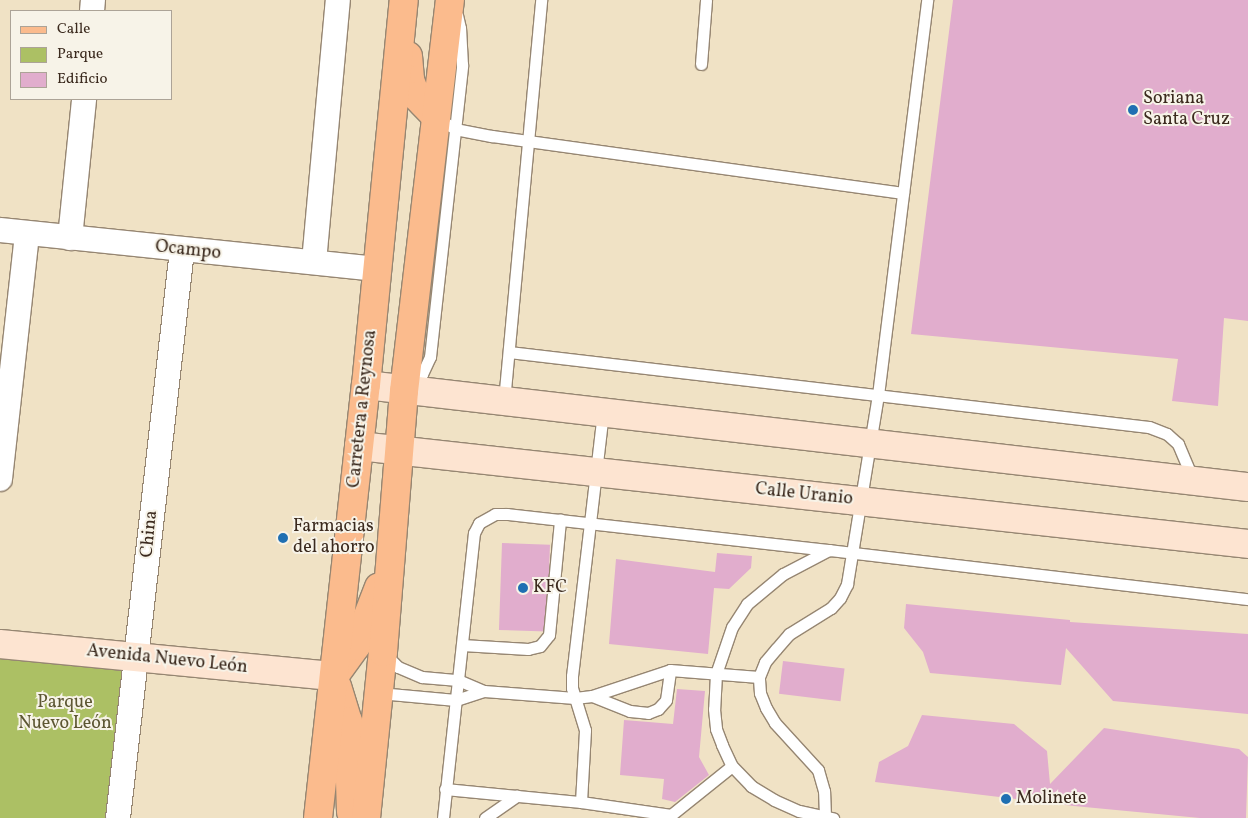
<!DOCTYPE html>
<meta charset="utf-8">
<style>
body{margin:0}
#map{position:relative;width:1248px;height:818px;overflow:hidden;background:#f0e2c5;font-family:Vollkorn,serif}
div>[style]{position:absolute}
.green>*{inset:0;background:#acc064}
.building>*{inset:0;background:#e1adcd;transform-origin:0 0}
.roads{filter:drop-shadow(1px 0 #968672) drop-shadow(-1px 0 #968672) drop-shadow(0 1px #968672) drop-shadow(0 -1px #968672)}
.lane>*{height:11px;margin:-5.5px;padding:0 5.5px;transform-origin:5.5px;border-radius:5.5px;background:#fff}
.street>*{height:24px;margin:-12px;padding:0 12px;transform-origin:12px;border-radius:12px;background:#fff}
.secondary>*{height:28px;margin:-14px;padding:0 14px;transform-origin:14px;border-radius:14px;background:#fde4d1}
.primary>*{height:28px;margin:-14px;padding:0 14px;transform-origin:14px;border-radius:14px;background:#fbbb8d}
.dots>*{width:14px;height:14px;translate:-50% -50%;box-sizing:border-box;border:2px solid #f7f3e8;border-radius:50%}
span{translate:-50% -50%;white-space:nowrap;text-align:center;line-height:1.15;-webkit-text-stroke:4px #f7f3e8;paint-order:stroke}
.poi-label{font-size:18px;color:#3b2a1e}
.left{translate:0 -50%;text-align:left}
.street-label{font-size:18px;color:#3b2a1e}
.park-label{font-size:18px;color:#5d5733}
.legend{position:absolute;left:10px;top:10px;width:162px;height:90px;box-sizing:border-box;background:#f7f3e8;border:1px solid #aca397;margin:0;padding:6px 9px;list-style:none;font-size:15px;color:#3b2a1e}
.legend li{display:flex;align-items:center;gap:10px;height:25px}
.legend b{width:25px;border:1px solid #aca397}
</style>
<div id="map">
<div class="green">
<div style="clip-path:polygon(0 643px,137px 656px,118px 818px,0 818px)"></div>
</div>
<div class="building">
<div style="clip-path:polygon(953px 0,1248px 0,1248px 321px,1224px 318px,1218px 406px,1172px 401px,1178px 359px,911px 334px)"></div>
<div style="left:502px;top:543px;width:48px;height:87px;rotate:2deg"></div>
<div style="clip-path:polygon(717px 553px,752px 556px,751px 568px,729px 589px,714px 588px,708px 654px,609px 644px,616px 559px,715px 572px)"></div>
<div style="clip-path:polygon(906px 604px,1070px 620px,1070px 622px,1248px 634px,1248px 714px,1113px 701px,1066px 648px,1061px 685px,930px 673px,923px 652px,904px 628px)"></div>
<div style="left:783px;top:661px;width:62px;height:33px;rotate:7deg"></div>
<div style="clip-path:polygon(677px 689px,705px 691px,699px 757px,709px 775px,675px 802px,662px 799px,664px 779px,620px 775px,624px 720px,673px 724px)"></div>
<div style="clip-path:polygon(922px 715px,1014px 724px,1047px 751px,1050px 784px,1104px 728px,1239px 749px,1248px 757px,1246px 818px,1200px 818px,1074px 806px,875px 782px,879px 762px,908px 746px)"></div>
</div>
<div class="roads">
<div class="lane">
<div style="left:701px;top:64px;width:64px;rotate:-85.5deg"></div>
<div style="left:437px;top:118px;width:21px;rotate:31deg"></div>
<div style="left:455px;top:129px;width:38px;rotate:11deg"></div>
<div style="left:492px;top:136px;width:415px;rotate:7.9deg"></div>
<div style="left:509px;top:352px;width:644px;rotate:6.68deg"></div>
<div style="left:1149px;top:427px;width:19px;rotate:21deg"></div>
<div style="left:1167px;top:434px;width:15px;rotate:42deg"></div>
<div style="left:1178px;top:444px;width:38px;rotate:67deg"></div>
<div style="left:409px;top:386px;width:18px;rotate:-43deg"></div>
<div style="left:422px;top:374px;width:19px;rotate:-65deg"></div>
<div style="left:430px;top:357px;width:294px;rotate:-83.7deg"></div>
<div style="left:462px;top:65px;width:37px;rotate:-93deg"></div>
<div style="left:460px;top:28px;width:13px;rotate:-103deg"></div>
<div style="left:504px;top:401px;width:403px;rotate:-84.7deg"></div>
<div style="left:829px;top:550px;width:52px;rotate:152.4deg"></div>
<div style="left:783px;top:574px;width:47px;rotate:140.2deg"></div>
<div style="left:747px;top:604px;width:27px;rotate:123deg"></div>
<div style="left:732px;top:627px;width:50px;rotate:108.8deg"></div>
<div style="left:716px;top:674px;width:35px;rotate:93deg"></div>
<div style="left:714px;top:709px;width:20px;rotate:84deg"></div>
<div style="left:716px;top:729px;width:17px;rotate:69deg"></div>
<div style="left:722px;top:745px;width:23px;rotate:65deg"></div>
<div style="left:732px;top:766px;width:28px;rotate:46deg"></div>
<div style="left:751px;top:786px;width:27px;rotate:31deg"></div>
<div style="left:774px;top:800px;width:27px;rotate:24deg"></div>
<div style="left:799px;top:811px;width:35px;rotate:12deg"></div>
<div style="left:462px;top:645px;width:66px;rotate:3.5deg"></div>
<div style="left:528px;top:649px;width:12px;rotate:-14deg"></div>
<div style="left:540px;top:646px;width:14px;rotate:-51deg"></div>
<div style="left:549px;top:635px;width:116px;rotate:-84.5deg"></div>
<div style="left:386px;top:655px;width:17px;rotate:45deg"></div>
<div style="left:398px;top:667px;width:26px;rotate:23deg"></div>
<div style="left:422px;top:677px;width:36px;rotate:5deg"></div>
<div style="left:458px;top:680px;width:28px;rotate:23deg"></div>
<div style="left:484px;top:691px;width:91px;rotate:4.4deg"></div>
<div style="left:575px;top:698px;width:17px;rotate:-7deg"></div>
<div style="left:592px;top:696px;width:82px;rotate:-18.4deg"></div>
<div style="left:670px;top:670px;width:89px;rotate:4.5deg"></div>
<div style="left:379px;top:693px;width:77px;rotate:5.2deg"></div>
<div style="left:456px;top:700px;width:29px;rotate:-18deg"></div>
<div style="left:592px;top:696px;width:41px;rotate:21.5deg"></div>
<div style="left:630px;top:711px;width:18px;rotate:6deg"></div>
<div style="left:648px;top:713px;width:11px;rotate:-22deg"></div>
<div style="left:658px;top:709px;width:12px;rotate:-48deg"></div>
<div style="left:666px;top:700px;width:30px;rotate:-82deg"></div>
<div style="left:445px;top:789px;width:137px;rotate:5.5deg"></div>
<div style="left:581px;top:802px;width:91px;rotate:8.2deg"></div>
<div style="left:581px;top:802px;width:72px;rotate:-86.8deg"></div>
<div style="left:585px;top:730px;width:44px;rotate:-107.2deg"></div>
<div style="left:572px;top:688px;width:12px;rotate:-90deg"></div>
<div style="left:572px;top:676px;width:265px;rotate:-83.3deg"></div>
<div style="left:825px;top:817px;width:26px;rotate:-92deg"></div>
<div style="left:824px;top:791px;width:22px;rotate:-106deg"></div>
<div style="left:818px;top:770px;width:64px;rotate:-132.5deg"></div>
<div style="left:775px;top:723px;width:17px;rotate:-121deg"></div>
<div style="left:766px;top:708px;width:16px;rotate:-112deg"></div>
<div style="left:760px;top:693px;width:16px;rotate:-94deg"></div>
<div style="left:759px;top:677px;width:16px;rotate:-68deg"></div>
<div style="left:765px;top:662px;width:17px;rotate:-50deg"></div>
<div style="left:776px;top:649px;width:20px;rotate:-49deg"></div>
<div style="left:789px;top:634px;width:49px;rotate:-31.8deg"></div>
<div style="left:831px;top:608px;width:13px;rotate:-48deg"></div>
<div style="left:840px;top:598px;width:16px;rotate:-63deg"></div>
<div style="left:847px;top:584px;width:192px;rotate:-80.7deg"></div>
<div style="left:878px;top:395px;width:398px;rotate:-82.9deg"></div>
<div style="left:443px;top:818px;width:287px;rotate:-83.8deg"></div>
<div style="left:474px;top:533px;width:11px;rotate:-63deg"></div>
<div style="left:479px;top:523px;width:18px;rotate:-29deg"></div>
<div style="left:495px;top:514px;width:12px"></div>
<div style="left:507px;top:514px;width:324px;rotate:6.4deg"></div>
<div style="left:829px;top:550px;width:422px;rotate:6.7deg"></div>
<div style="left:485px;top:818px;width:39px;rotate:-35deg"></div>
<div style="left:670px;top:818px;width:3px;rotate:-72deg"></div>
<div style="left:671px;top:815px;width:78px;rotate:-38.8deg"></div>
</div>
<div class="street">
<div style="left:92px;top:11px;width:11px;rotate:-85deg"></div>
<div style="left:0;top:230px;width:379px;rotate:5.9deg"></div>
<div style="left:70px;top:238px;width:140px;rotate:-84.2deg"></div>
<div style="left:314px;top:262px;width:263px;rotate:-84.8deg"></div>
<div style="left:0;top:479px;width:247px;rotate:-83.7deg"></div>
<div style="left:118px;top:818px;width:572px;rotate:-83.57deg"></div>
</div>
<div class="secondary">
<div style="left:366px;top:385px;width:888px;rotate:6.6deg"></div>
<div style="left:359px;top:446px;width:894px;rotate:6.29deg"></div>
<div style="left:0;top:644px;width:336px;rotate:5.5deg"></div>
</div>
<div class="primary">
<div style="left:408px;top:56px;width:24px;rotate:85deg"></div>
<div style="left:410px;top:80px;width:17px;rotate:69deg"></div>
<div style="left:416px;top:96px;width:29px;rotate:46deg"></div>
<div style="left:335px;top:675px;width:36px;rotate:-54deg"></div>
<div style="left:356px;top:646px;width:63px;rotate:-68.7deg"></div>
<div style="left:337px;top:686px;width:37px;rotate:73deg"></div>
<div style="left:348px;top:721px;width:91px;rotate:88.1deg"></div>
<div style="left:318px;top:818px;width:436px;rotate:-83.7deg"></div>
<div style="left:366px;top:385px;width:387px;rotate:-84.4deg"></div>
<div style="left:366px;top:818px;width:167px;rotate:-84.2deg"></div>
<div style="left:383px;top:652px;width:262px;rotate:-85.4deg"></div>
<div style="left:404px;top:391px;width:394px;rotate:-83.3deg"></div>
</div>
</div>
<div class="dots">
<div style="left:1133px;top:110px;background:#1f6fb2"></div>
<div style="left:283px;top:538px;background:#1f6fb2"></div>
<div style="left:523px;top:588px;background:#1f6fb2"></div>
<div style="left:1006px;top:799px;background:#1f6fb2"></div>
</div>
<div class="poi-label">
<span class="left" style="left:1143px;top:110px">Soriana<br>Santa Cruz</span>
<span class="left" style="left:293px;top:538px">Farmacias<br>del ahorro</span>
<span class="left" style="left:533px;top:588px">KFC</span>
<span class="left" style="left:1016px;top:799px">Molinete</span>
</div>
<div class="street-label">
<span style="left:188px;top:251px;rotate:6deg">Ocampo</span>
<span style="left:363px;top:409px;rotate:-84deg">Carretera a Reynosa</span>
<span style="left:804px;top:495px;rotate:6deg">Calle Uranio</span>
<span style="left:150px;top:534px;rotate:-84deg">China</span>
<span style="left:167px;top:660px;rotate:6deg">Avenida Nuevo León</span>
</div>
<div class="park-label">
<span style="left:65px;top:714px">Parque<br>Nuevo León</span>
</div>
<ul class="legend">
<li><b style="height:6px;background:#fbbb8d"></b>Calle</li>
<li><b style="height:14px;background:#acc064"></b>Parque</li>
<li><b style="height:14px;background:#e1adcd"></b>Edificio</li>
</ul>
</div>
